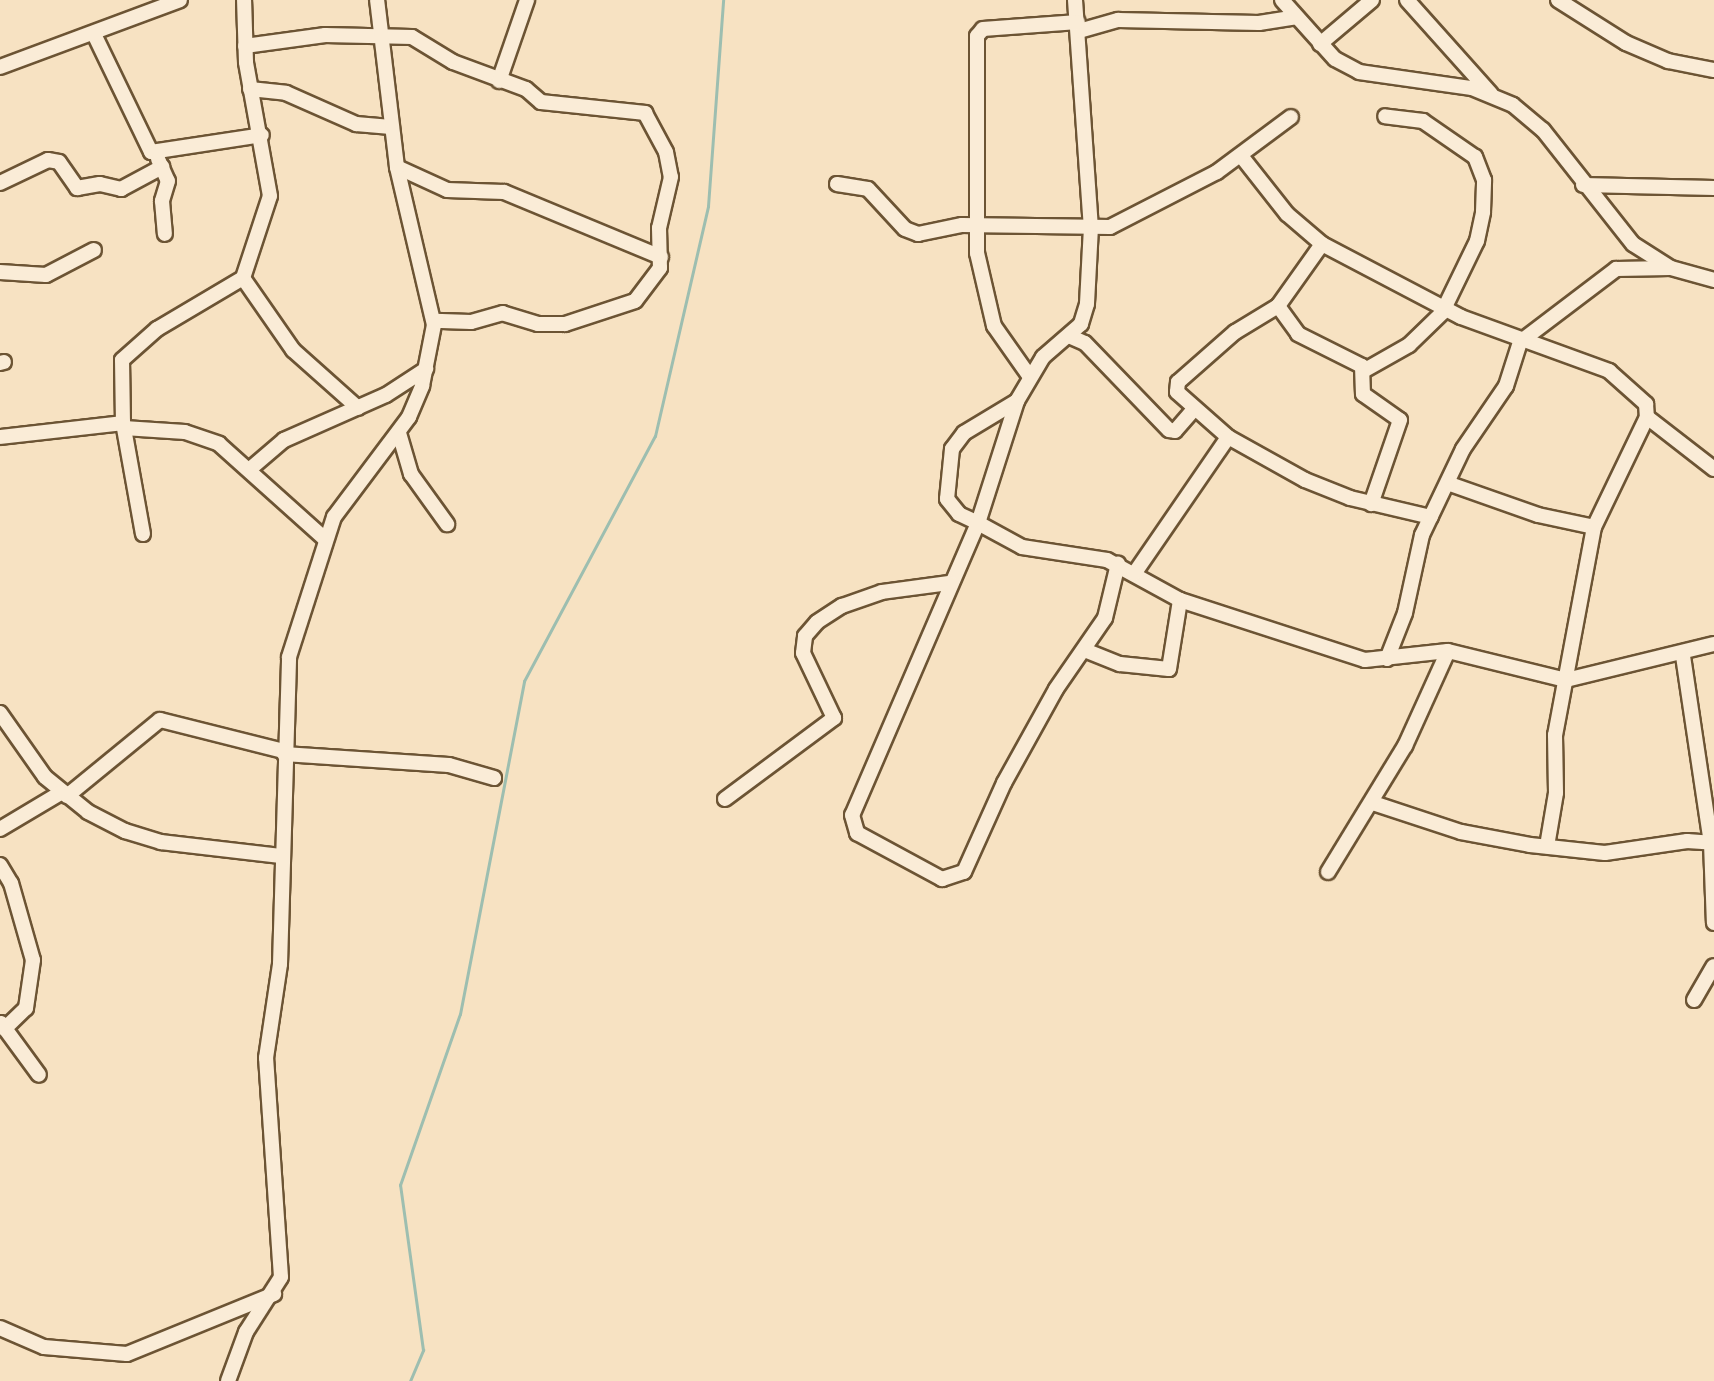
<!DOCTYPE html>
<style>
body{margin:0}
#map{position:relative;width:1714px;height:1381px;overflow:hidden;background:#f7e2c2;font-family:"Libre Caslon Text",serif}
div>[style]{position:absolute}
.stream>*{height:3px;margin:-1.5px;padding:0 1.5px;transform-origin:1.5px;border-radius:1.5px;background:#9dbeb0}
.roads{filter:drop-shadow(2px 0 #6c5434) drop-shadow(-2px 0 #6c5434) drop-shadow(0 2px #6c5434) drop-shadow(0 -2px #6c5434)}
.minor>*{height:14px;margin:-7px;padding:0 7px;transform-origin:7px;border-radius:7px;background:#faecd7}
span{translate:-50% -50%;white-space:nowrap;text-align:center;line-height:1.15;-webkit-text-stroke:5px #faecd7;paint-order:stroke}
</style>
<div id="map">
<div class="stream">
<div style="left:410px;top:1381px;width:34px;rotate:-67deg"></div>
<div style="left:423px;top:1350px;width:167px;rotate:-97.9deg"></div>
<div style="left:400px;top:1185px;width:181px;rotate:-70.7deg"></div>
<div style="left:460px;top:1014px;width:339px;rotate:-79.1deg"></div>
<div style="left:524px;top:681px;width:278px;rotate:-61.9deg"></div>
<div style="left:655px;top:436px;width:236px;rotate:-77deg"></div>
<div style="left:708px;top:206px;width:207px;rotate:-85.8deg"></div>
</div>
<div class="roads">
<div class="minor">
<div style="left:1075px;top:0;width:228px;rotate:86deg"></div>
<div style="left:1091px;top:227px;width:77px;rotate:93deg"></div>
<div style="left:1087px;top:304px;width:21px;rotate:107deg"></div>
<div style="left:1081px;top:324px;width:50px;rotate:139deg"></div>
<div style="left:1043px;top:357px;width:51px;rotate:120.6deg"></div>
<div style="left:1017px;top:401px;width:128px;rotate:107.7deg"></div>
<div style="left:978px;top:523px;width:50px;rotate:28.6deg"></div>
<div style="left:1022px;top:547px;width:86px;rotate:8.7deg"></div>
<div style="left:1107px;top:560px;width:83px;rotate:28.7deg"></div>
<div style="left:1180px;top:600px;width:194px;rotate:18deg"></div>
<div style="left:1365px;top:660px;width:83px;rotate:-6.2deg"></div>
<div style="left:1448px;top:651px;width:122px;rotate:13.8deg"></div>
<div style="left:1566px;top:680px;width:152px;rotate:-13.7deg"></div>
<div style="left:1282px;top:0;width:79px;rotate:48.1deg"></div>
<div style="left:1335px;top:59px;width:27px;rotate:28deg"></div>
<div style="left:1359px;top:72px;width:114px;rotate:8.1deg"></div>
<div style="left:1472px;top:88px;width:44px;rotate:22.5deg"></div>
<div style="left:1513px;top:105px;width:39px;rotate:40deg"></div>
<div style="left:1543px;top:130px;width:145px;rotate:51.7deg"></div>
<div style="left:1633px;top:244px;width:45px;rotate:32.3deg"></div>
<div style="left:1671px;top:268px;width:45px;rotate:15.6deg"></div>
<div style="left:1407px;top:0;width:126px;rotate:48.2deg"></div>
<div style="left:1558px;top:0;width:80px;rotate:32.3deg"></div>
<div style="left:1626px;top:43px;width:46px;rotate:23.2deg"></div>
<div style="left:1668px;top:61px;width:47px;rotate:11.1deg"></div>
<div style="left:1079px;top:31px;width:41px;rotate:-15.8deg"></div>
<div style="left:1118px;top:20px;width:141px;rotate:1.2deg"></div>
<div style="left:1259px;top:23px;width:37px;rotate:-9deg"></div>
<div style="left:94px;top:34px;width:131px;rotate:64.2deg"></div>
<div style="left:151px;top:152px;width:112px;rotate:-8.7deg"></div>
<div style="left:1320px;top:44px;width:68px;rotate:-40.2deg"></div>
<div style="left:245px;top:46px;width:81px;rotate:-7.8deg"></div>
<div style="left:325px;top:35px;width:87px;rotate:1.3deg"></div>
<div style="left:412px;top:37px;width:48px;rotate:31.4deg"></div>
<div style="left:453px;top:62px;width:78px;rotate:20.3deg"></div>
<div style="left:526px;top:89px;width:20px;rotate:41deg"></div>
<div style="left:541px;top:102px;width:105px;rotate:6deg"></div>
<div style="left:645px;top:113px;width:44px;rotate:61.7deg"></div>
<div style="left:666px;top:152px;width:25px;rotate:79deg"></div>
<div style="left:671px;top:177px;width:52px;rotate:103.2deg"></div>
<div style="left:659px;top:228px;width:40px;rotate:88.6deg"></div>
<div style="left:660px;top:268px;width:41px;rotate:127.1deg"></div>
<div style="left:635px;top:301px;width:74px;rotate:161.8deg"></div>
<div style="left:565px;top:324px;width:27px;rotate:180deg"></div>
<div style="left:538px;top:324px;width:37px;rotate:-163deg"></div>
<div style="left:503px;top:313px;width:33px;rotate:164deg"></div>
<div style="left:471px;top:322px;width:37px;rotate:-178deg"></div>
<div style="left:0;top:67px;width:192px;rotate:-20.4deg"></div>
<div style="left:499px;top:81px;width:86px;rotate:-70.9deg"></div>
<div style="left:250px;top:89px;width:36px;rotate:6deg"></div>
<div style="left:286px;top:93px;width:77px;rotate:23.9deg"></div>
<div style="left:356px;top:124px;width:35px;rotate:5deg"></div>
<div style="left:1242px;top:157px;width:73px;rotate:51.7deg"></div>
<div style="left:1287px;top:214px;width:46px;rotate:40.6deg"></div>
<div style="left:1322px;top:244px;width:157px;rotate:27.7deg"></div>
<div style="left:1461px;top:317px;width:158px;rotate:20deg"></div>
<div style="left:1609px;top:371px;width:50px;rotate:41.7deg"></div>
<div style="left:1646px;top:404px;width:13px;rotate:86deg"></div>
<div style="left:1647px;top:417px;width:122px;rotate:115.7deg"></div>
<div style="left:1594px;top:527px;width:212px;rotate:100.6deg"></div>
<div style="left:1555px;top:735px;width:58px;rotate:89deg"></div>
<div style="left:1556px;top:793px;width:54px;rotate:99.6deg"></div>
<div style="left:158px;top:159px;width:24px;rotate:66deg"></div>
<div style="left:168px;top:181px;width:21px;rotate:107deg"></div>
<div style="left:162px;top:201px;width:33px;rotate:85deg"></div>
<div style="left:397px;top:167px;width:55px;rotate:24.7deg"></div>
<div style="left:447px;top:190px;width:57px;rotate:2deg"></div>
<div style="left:504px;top:192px;width:170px;rotate:22.5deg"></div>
<div style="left:0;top:183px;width:53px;rotate:-25.6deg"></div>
<div style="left:48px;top:160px;width:11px;rotate:10deg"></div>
<div style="left:59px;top:162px;width:32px;rotate:55deg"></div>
<div style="left:77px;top:188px;width:23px;rotate:-10deg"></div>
<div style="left:100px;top:184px;width:22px;rotate:13deg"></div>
<div style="left:121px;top:189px;width:47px;rotate:-28.2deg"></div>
<div style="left:837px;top:184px;width:31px;rotate:9deg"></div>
<div style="left:868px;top:189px;width:54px;rotate:47.2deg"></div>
<div style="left:905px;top:229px;width:14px;rotate:21deg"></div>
<div style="left:918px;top:234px;width:45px;rotate:-11.6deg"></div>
<div style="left:962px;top:225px;width:148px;rotate:0.8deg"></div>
<div style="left:1110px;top:227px;width:120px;rotate:-27.2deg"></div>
<div style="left:1217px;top:172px;width:92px;rotate:-36.6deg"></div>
<div style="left:1583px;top:185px;width:131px;rotate:1.3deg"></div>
<div style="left:1322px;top:244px;width:76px;rotate:125.4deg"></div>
<div style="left:1278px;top:306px;width:50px;rotate:148.8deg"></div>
<div style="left:1235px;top:332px;width:76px;rotate:138.7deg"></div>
<div style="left:1178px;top:382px;width:10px;rotate:96deg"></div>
<div style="left:1177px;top:392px;width:68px;rotate:41.4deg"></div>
<div style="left:1228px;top:437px;width:88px;rotate:29.2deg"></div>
<div style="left:1305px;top:480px;width:48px;rotate:21.8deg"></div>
<div style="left:1350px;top:498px;width:83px;rotate:13.2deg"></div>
<div style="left:0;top:272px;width:46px;rotate:3.7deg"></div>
<div style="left:46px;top:275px;width:54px;rotate:-27.5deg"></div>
<div style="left:243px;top:278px;width:88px;rotate:55.2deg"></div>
<div style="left:293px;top:350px;width:87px;rotate:41.7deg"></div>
<div style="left:1278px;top:306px;width:34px;rotate:54deg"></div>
<div style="left:1298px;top:334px;width:72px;rotate:26.6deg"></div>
<div style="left:1362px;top:366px;width:28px;rotate:88deg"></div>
<div style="left:1363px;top:394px;width:45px;rotate:35.1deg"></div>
<div style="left:1400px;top:420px;width:89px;rotate:109deg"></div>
<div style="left:1069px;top:336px;width:17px;rotate:24deg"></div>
<div style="left:1085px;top:343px;width:121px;rotate:46deg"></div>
<div style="left:1169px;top:430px;width:6px;rotate:9deg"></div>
<div style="left:1175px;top:431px;width:29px;rotate:-49deg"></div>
<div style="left:0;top:363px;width:4px;rotate:-14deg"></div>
<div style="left:1365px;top:370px;width:51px;rotate:-29.6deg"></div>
<div style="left:1409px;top:345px;width:46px;rotate:-44.1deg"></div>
<div style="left:1442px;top:313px;width:80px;rotate:-64.1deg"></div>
<div style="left:1477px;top:241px;width:30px;rotate:-78deg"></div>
<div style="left:1483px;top:212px;width:32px;rotate:-88deg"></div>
<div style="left:1484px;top:180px;width:25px;rotate:-111deg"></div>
<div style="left:1475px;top:157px;width:63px;rotate:-145.3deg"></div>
<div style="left:1423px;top:121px;width:38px;rotate:-173deg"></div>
<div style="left:1030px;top:377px;width:62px;rotate:-125.2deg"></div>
<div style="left:994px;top:326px;width:75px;rotate:-103.1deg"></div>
<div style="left:977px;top:253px;width:217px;rotate:-90deg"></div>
<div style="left:977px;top:36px;width:9px;rotate:-49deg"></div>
<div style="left:983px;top:29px;width:95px;rotate:-4.2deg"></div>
<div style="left:1017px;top:401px;width:62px;rotate:148.9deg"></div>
<div style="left:964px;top:433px;width:20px;rotate:127deg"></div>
<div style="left:952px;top:449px;width:50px;rotate:95.7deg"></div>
<div style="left:947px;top:499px;width:19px;rotate:51deg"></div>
<div style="left:959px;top:514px;width:21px;rotate:25deg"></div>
<div style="left:978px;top:523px;width:318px;rotate:113.3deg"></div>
<div style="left:852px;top:815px;width:19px;rotate:74deg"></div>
<div style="left:857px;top:833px;width:97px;rotate:28.4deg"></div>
<div style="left:942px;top:879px;width:23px;rotate:-18deg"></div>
<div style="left:964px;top:872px;width:98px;rotate:-65.8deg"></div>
<div style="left:1004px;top:783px;width:107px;rotate:-61deg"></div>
<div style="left:1056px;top:689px;width:86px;rotate:-55.4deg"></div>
<div style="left:1105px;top:618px;width:56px;rotate:-76.5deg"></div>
<div style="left:1647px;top:417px;width:85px;rotate:37.8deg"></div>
<div style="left:124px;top:428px;width:61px;rotate:3.8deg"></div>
<div style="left:185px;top:432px;width:36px;rotate:19deg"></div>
<div style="left:219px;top:444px;width:142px;rotate:41.9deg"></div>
<div style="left:399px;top:433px;width:43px;rotate:73.7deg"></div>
<div style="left:411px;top:474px;width:62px;rotate:54.2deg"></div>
<div style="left:0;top:437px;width:124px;rotate:-6.5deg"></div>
<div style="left:250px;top:469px;width:45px;rotate:-40.5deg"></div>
<div style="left:284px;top:440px;width:111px;rotate:-23.8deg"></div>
<div style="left:386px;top:395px;width:48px;rotate:-33deg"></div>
<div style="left:1450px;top:484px;width:93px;rotate:19.4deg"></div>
<div style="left:1538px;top:515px;width:57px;rotate:12.1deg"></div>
<div style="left:143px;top:534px;width:113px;rotate:-100.2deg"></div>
<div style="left:123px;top:423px;width:63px;rotate:-90.9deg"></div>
<div style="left:122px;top:360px;width:47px;rotate:-41.5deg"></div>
<div style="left:157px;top:329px;width:100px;rotate:-30.7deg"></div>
<div style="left:243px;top:278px;width:86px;rotate:-71.8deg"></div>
<div style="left:270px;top:196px;width:136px;rotate:-100.2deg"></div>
<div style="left:246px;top:62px;width:62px;rotate:-91.8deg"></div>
<div style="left:1134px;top:574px;width:166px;rotate:-55.5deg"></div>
<div style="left:1087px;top:651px;width:35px;rotate:22deg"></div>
<div style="left:1120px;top:664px;width:49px;rotate:5.8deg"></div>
<div style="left:1169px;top:669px;width:70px;rotate:-80.9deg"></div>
<div style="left:1683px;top:656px;width:189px;rotate:81.5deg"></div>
<div style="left:1711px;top:843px;width:80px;rotate:87.9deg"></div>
<div style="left:1387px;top:659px;width:49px;rotate:-68.6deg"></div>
<div style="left:1405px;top:613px;width:80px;rotate:-77.7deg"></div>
<div style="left:1422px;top:535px;width:95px;rotate:-64.5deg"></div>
<div style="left:1463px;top:449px;width:76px;rotate:-55.7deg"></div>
<div style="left:1506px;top:386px;width:46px;rotate:-72.3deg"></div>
<div style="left:1520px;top:342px;width:121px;rotate:-37.2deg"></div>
<div style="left:1616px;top:269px;width:54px;rotate:-1.1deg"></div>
<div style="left:0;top:713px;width:78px;rotate:54.9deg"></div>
<div style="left:45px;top:777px;width:55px;rotate:39.1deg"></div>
<div style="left:88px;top:812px;width:42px;rotate:27.2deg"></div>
<div style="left:125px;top:831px;width:38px;rotate:17deg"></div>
<div style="left:161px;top:842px;width:120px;rotate:6.7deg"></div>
<div style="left:284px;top:754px;width:165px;rotate:3.8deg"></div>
<div style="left:449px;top:765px;width:47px;rotate:16.1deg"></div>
<div style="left:67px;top:796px;width:120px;rotate:-39.3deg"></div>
<div style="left:160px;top:720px;width:127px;rotate:14.1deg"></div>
<div style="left:725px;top:799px;width:136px;rotate:-36.6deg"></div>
<div style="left:834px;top:718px;width:72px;rotate:-115.5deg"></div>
<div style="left:803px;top:653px;width:17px;rotate:-83deg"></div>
<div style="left:805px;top:636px;width:18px;rotate:-49deg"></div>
<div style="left:817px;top:622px;width:30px;rotate:-33deg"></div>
<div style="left:842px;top:606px;width:42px;rotate:-19.3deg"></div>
<div style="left:882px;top:592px;width:68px;rotate:-7.7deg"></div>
<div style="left:1373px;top:803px;width:93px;rotate:18.2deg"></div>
<div style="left:1461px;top:832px;width:70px;rotate:10.7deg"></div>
<div style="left:1530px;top:845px;width:75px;rotate:6.1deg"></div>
<div style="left:1605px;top:853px;width:83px;rotate:-8.3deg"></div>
<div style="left:1687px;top:841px;width:27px;rotate:4deg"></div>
<div style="left:0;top:829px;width:72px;rotate:-30.8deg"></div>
<div style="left:0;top:865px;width:21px;rotate:59deg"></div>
<div style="left:11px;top:883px;width:80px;rotate:74.1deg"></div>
<div style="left:33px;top:960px;width:49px;rotate:98.3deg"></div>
<div style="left:26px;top:1008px;width:30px;rotate:136deg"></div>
<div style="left:1328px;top:872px;width:148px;rotate:-58.6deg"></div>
<div style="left:1405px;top:746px;width:104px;rotate:-65.6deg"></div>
<div style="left:1694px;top:1000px;width:39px;rotate:-60deg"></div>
<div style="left:1px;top:1023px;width:64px;rotate:53.8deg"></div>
<div style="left:0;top:1328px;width:48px;rotate:23.4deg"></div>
<div style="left:44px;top:1347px;width:83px;rotate:4.8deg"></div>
<div style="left:127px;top:1354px;width:159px;rotate:-22.2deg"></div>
<div style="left:228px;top:1381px;width:52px;rotate:-69.8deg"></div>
<div style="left:246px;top:1332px;width:65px;rotate:-57.5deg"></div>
<div style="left:281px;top:1277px;width:220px;rotate:-93.9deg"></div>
<div style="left:266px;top:1058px;width:95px;rotate:-81.5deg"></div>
<div style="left:280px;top:964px;width:307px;rotate:-88.3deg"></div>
<div style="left:289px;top:657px;width:147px;rotate:-72.2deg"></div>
<div style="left:334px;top:517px;width:125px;rotate:-53.1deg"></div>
<div style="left:409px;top:417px;width:34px;rotate:-67deg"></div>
<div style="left:422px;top:386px;width:62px;rotate:-78.9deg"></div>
<div style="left:434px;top:325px;width:162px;rotate:-103.2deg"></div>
<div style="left:397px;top:167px;width:168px;rotate:-96.8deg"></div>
</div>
</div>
</div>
